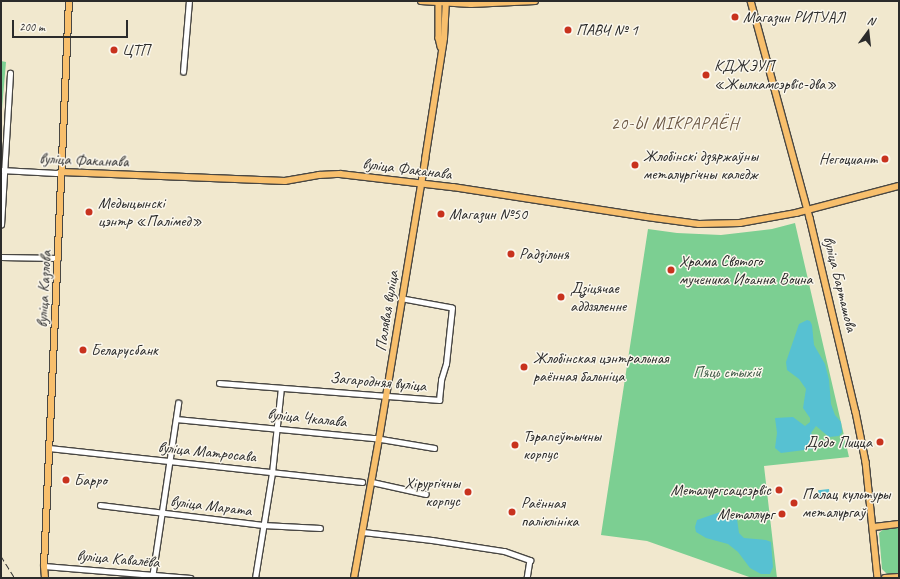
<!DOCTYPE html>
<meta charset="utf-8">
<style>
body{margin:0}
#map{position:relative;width:900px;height:579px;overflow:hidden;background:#f1e8ce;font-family:Caveat,sans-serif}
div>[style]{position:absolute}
.green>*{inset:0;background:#7ccf92}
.water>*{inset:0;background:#57c1d2;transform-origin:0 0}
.roads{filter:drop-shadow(1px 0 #494743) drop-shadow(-1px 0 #494743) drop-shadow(0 1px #494743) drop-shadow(0 -1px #494743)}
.minor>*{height:4.5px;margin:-2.25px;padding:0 2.25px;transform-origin:2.25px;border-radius:2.25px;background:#fff}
.major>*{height:5.5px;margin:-2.75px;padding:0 2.75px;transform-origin:2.75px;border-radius:2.75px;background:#f8bf6c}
.rail>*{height:1px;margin-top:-0.5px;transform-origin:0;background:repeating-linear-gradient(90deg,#2b2b2b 0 6px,transparent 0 9px)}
.dots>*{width:11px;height:11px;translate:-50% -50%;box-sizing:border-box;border:2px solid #fbf7ec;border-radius:50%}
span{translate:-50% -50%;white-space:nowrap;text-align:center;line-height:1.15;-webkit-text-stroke:3px #fbf7ec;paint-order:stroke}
.poi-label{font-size:16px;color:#2b2b2b}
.left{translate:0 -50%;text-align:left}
.right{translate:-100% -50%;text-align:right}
.street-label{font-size:16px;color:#2b2b2b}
.park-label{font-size:16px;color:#435c4a}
.neighbourhood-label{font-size:17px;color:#6a5642;letter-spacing:1px}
.frame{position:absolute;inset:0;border:2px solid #2b2b2b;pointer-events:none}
.north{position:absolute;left:848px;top:12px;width:40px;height:40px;-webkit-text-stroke:3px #fbf7ec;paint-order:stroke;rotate:15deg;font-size:11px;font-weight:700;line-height:16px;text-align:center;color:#2b2b2b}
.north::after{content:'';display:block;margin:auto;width:14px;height:18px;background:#2b2b2b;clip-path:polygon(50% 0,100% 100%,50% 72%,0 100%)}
.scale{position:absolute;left:12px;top:20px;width:116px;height:18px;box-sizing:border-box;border:2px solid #2b2b2b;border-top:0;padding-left:5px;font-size:12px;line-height:14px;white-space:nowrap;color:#2b2b2b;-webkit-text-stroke:3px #fbf7ec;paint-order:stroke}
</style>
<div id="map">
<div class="green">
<div style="clip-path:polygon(1px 61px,6px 62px,2px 109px,1px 109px)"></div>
<div style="clip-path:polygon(795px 223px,849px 457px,764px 466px,777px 578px,752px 578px,647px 541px,601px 535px,648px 229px,677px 233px,721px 235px,772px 229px)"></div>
<div style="clip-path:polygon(899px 526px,899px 574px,887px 574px,882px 569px,879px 533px,885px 528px)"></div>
</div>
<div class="water">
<div style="clip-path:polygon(807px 320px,810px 321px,812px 325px,814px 345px,825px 364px,829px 380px,831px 404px,835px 415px,841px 422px,842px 432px,839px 436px,829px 437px,816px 426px,811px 433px,821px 444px,820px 448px,781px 453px,775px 448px,777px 433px,775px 418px,793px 417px,805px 426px,810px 422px,810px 418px,803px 408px,806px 389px,799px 379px,787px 370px,786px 362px,799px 324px)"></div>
<div style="left:829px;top:489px;width:9px;height:11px;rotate:84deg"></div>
<div style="clip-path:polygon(723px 511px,733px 514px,737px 519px,739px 533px,744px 538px,766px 540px,771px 542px,773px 567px,770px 574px,761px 574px,750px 568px,738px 552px,728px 544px,706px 538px,696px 532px,695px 527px,697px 520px)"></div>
</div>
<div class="roads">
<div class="minor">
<div style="left:183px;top:72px;width:71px;rotate:-85.2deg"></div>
<div style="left:1px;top:170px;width:55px;rotate:3.1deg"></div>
<div style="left:56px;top:173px;width:6px;rotate:-9deg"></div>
<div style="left:1px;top:225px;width:152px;rotate:-86.6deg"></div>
<div style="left:1px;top:257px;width:57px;rotate:1deg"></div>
<div style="left:219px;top:383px;width:221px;rotate:4.4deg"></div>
<div style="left:439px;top:400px;width:20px;rotate:-84deg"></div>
<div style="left:441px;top:380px;width:17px;rotate:-73deg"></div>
<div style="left:446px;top:364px;width:56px;rotate:-83.9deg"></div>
<div style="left:452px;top:308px;width:50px;rotate:-169.6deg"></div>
<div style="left:176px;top:419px;width:200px;rotate:5.5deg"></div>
<div style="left:375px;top:438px;width:60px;rotate:9.6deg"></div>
<div style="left:49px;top:448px;width:315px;rotate:6.2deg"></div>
<div style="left:372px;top:482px;width:55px;rotate:12.5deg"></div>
<div style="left:100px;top:505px;width:164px;rotate:7deg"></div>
<div style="left:263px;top:525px;width:57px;rotate:3deg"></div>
<div style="left:363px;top:532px;width:69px;rotate:6.6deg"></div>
<div style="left:432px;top:540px;width:73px;rotate:8.7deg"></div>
<div style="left:504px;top:551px;width:28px;rotate:19deg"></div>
<div style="left:530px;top:560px;width:18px;rotate:99deg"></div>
<div style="left:44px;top:566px;width:147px;rotate:4.7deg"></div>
<div style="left:152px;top:578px;width:177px;rotate:-81.5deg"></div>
<div style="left:255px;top:578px;width:106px;rotate:-80.8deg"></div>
<div style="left:272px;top:473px;width:85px;rotate:-84deg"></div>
</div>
<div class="major">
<div style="left:421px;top:1px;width:50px;rotate:3.4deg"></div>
<div style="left:471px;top:4px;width:64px;rotate:-2.7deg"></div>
<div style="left:751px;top:1px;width:225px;rotate:74.8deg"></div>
<div style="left:810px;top:218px;width:199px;rotate:76.7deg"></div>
<div style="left:856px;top:412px;width:51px;rotate:78.7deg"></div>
<div style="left:866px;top:462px;width:117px;rotate:84.1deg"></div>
<div style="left:439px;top:2px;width:36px;rotate:90deg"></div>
<div style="left:439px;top:38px;width:9px;rotate:77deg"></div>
<div style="left:62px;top:172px;width:223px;rotate:2.3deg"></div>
<div style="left:285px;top:181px;width:35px;rotate:-10deg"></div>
<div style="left:319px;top:175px;width:21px;rotate:-3deg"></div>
<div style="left:340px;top:174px;width:114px;rotate:6.6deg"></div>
<div style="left:453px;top:187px;width:196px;rotate:8.8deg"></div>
<div style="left:647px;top:217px;width:52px;rotate:7.7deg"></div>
<div style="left:699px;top:224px;width:41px;rotate:-1.4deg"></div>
<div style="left:740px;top:223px;width:57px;rotate:-10.1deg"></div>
<div style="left:796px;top:213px;width:106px;rotate:-14.7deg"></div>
<div style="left:874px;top:527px;width:25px;rotate:-7deg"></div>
<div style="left:45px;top:578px;width:12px;rotate:-95deg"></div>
<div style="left:44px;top:566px;width:566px;rotate:-87.47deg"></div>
<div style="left:354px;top:578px;width:141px;rotate:-79.8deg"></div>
<div style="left:379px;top:439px;width:283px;rotate:-80.6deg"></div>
<div style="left:425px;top:160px;width:123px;rotate:-81.1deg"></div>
<div style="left:444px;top:38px;width:35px;rotate:-87deg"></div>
<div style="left:885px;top:578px;width:14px;rotate:-4deg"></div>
</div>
</div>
<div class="rail">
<div style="left:1px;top:556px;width:26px;rotate:58deg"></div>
</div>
<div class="dots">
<div style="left:735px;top:17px;background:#c8321e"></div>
<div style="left:568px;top:30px;background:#c8321e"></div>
<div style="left:114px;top:50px;background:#c8321e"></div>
<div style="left:706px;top:75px;background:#c8321e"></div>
<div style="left:885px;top:159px;background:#c8321e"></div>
<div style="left:635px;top:165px;background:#c8321e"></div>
<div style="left:89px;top:212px;background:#c8321e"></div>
<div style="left:441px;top:214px;background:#c8321e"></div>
<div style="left:511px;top:254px;background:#c8321e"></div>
<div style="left:671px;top:270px;background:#c8321e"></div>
<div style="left:561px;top:297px;background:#c8321e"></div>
<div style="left:83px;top:350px;background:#c8321e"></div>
<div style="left:524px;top:367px;background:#c8321e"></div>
<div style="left:880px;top:442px;background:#c8321e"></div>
<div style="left:515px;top:445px;background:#c8321e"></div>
<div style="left:66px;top:480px;background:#c8321e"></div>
<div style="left:779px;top:490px;background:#c8321e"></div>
<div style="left:468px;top:492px;background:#c8321e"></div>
<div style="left:794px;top:503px;background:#c8321e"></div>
<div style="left:512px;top:512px;background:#c8321e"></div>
<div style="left:782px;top:514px;background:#c8321e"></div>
</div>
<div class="poi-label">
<span class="left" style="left:743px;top:17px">Магазин РИТУАЛ</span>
<span class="left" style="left:576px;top:30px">ПАВЧ № 1</span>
<span class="left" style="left:122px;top:50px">ЦТП</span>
<span class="left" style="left:714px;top:75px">КДЖЭУП<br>«Жылкамсэрвіс-два»</span>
<span class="left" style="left:643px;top:165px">Жлобінскі дзяржаўны<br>металургічны каледж</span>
<span class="right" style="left:877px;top:159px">Негоциант</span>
<span class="left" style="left:98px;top:212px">Медыцынскі<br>цэнтр «Палімед»</span>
<span class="left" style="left:449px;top:214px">Магазин №50</span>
<span class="left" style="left:519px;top:254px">Радзільня</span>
<span class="left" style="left:679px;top:270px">Храма Святого<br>мученика Иоанна Воина</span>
<span class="left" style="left:570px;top:297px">Дзіцячае<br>аддзяленне</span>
<span class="left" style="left:91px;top:350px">Беларусбанк</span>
<span class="left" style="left:533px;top:367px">Жлобінская цэнтральная<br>раённая бальніца</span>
<span class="left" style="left:523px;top:445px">Тэрапеўтычны<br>корпус</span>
<span class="right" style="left:872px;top:442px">Додо Пицца</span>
<span class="left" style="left:74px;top:480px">Барро</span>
<span class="right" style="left:460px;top:492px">Хірургічны<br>корпус</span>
<span class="right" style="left:771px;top:490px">Металургсацсэрвіс</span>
<span class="left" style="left:802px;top:503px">Палац культуры<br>металургаў</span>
<span class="left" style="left:521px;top:512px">Раённая<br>паліклініка</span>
<span class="right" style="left:774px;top:514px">Металлург</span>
</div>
<div class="street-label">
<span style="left:84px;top:160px;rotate:2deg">вуліца Факанава</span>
<span style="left:407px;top:169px;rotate:7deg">вуліца Факанава</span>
<span style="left:840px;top:284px;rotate:76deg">вуліца Барташова</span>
<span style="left:44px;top:289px;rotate:-87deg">вуліца Казлова</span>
<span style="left:387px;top:311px;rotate:-81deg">Палявая вуліца</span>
<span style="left:378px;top:382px;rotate:5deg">Загародняя вуліца</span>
<span style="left:307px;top:418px;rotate:6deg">вуліца Чкалава</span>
<span style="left:207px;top:452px;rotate:6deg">вуліца Матросава</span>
<span style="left:211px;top:506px;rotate:7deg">вуліца Марата</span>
<span style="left:118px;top:559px;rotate:5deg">вуліца Кавалёва</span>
</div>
<div class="park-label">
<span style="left:727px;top:372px">Пяць стыхій</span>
</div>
<div class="neighbourhood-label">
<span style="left:675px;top:124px">20-Ы МІКРАРАЁН</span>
</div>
<div class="frame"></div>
<div class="north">N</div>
<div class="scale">200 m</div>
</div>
